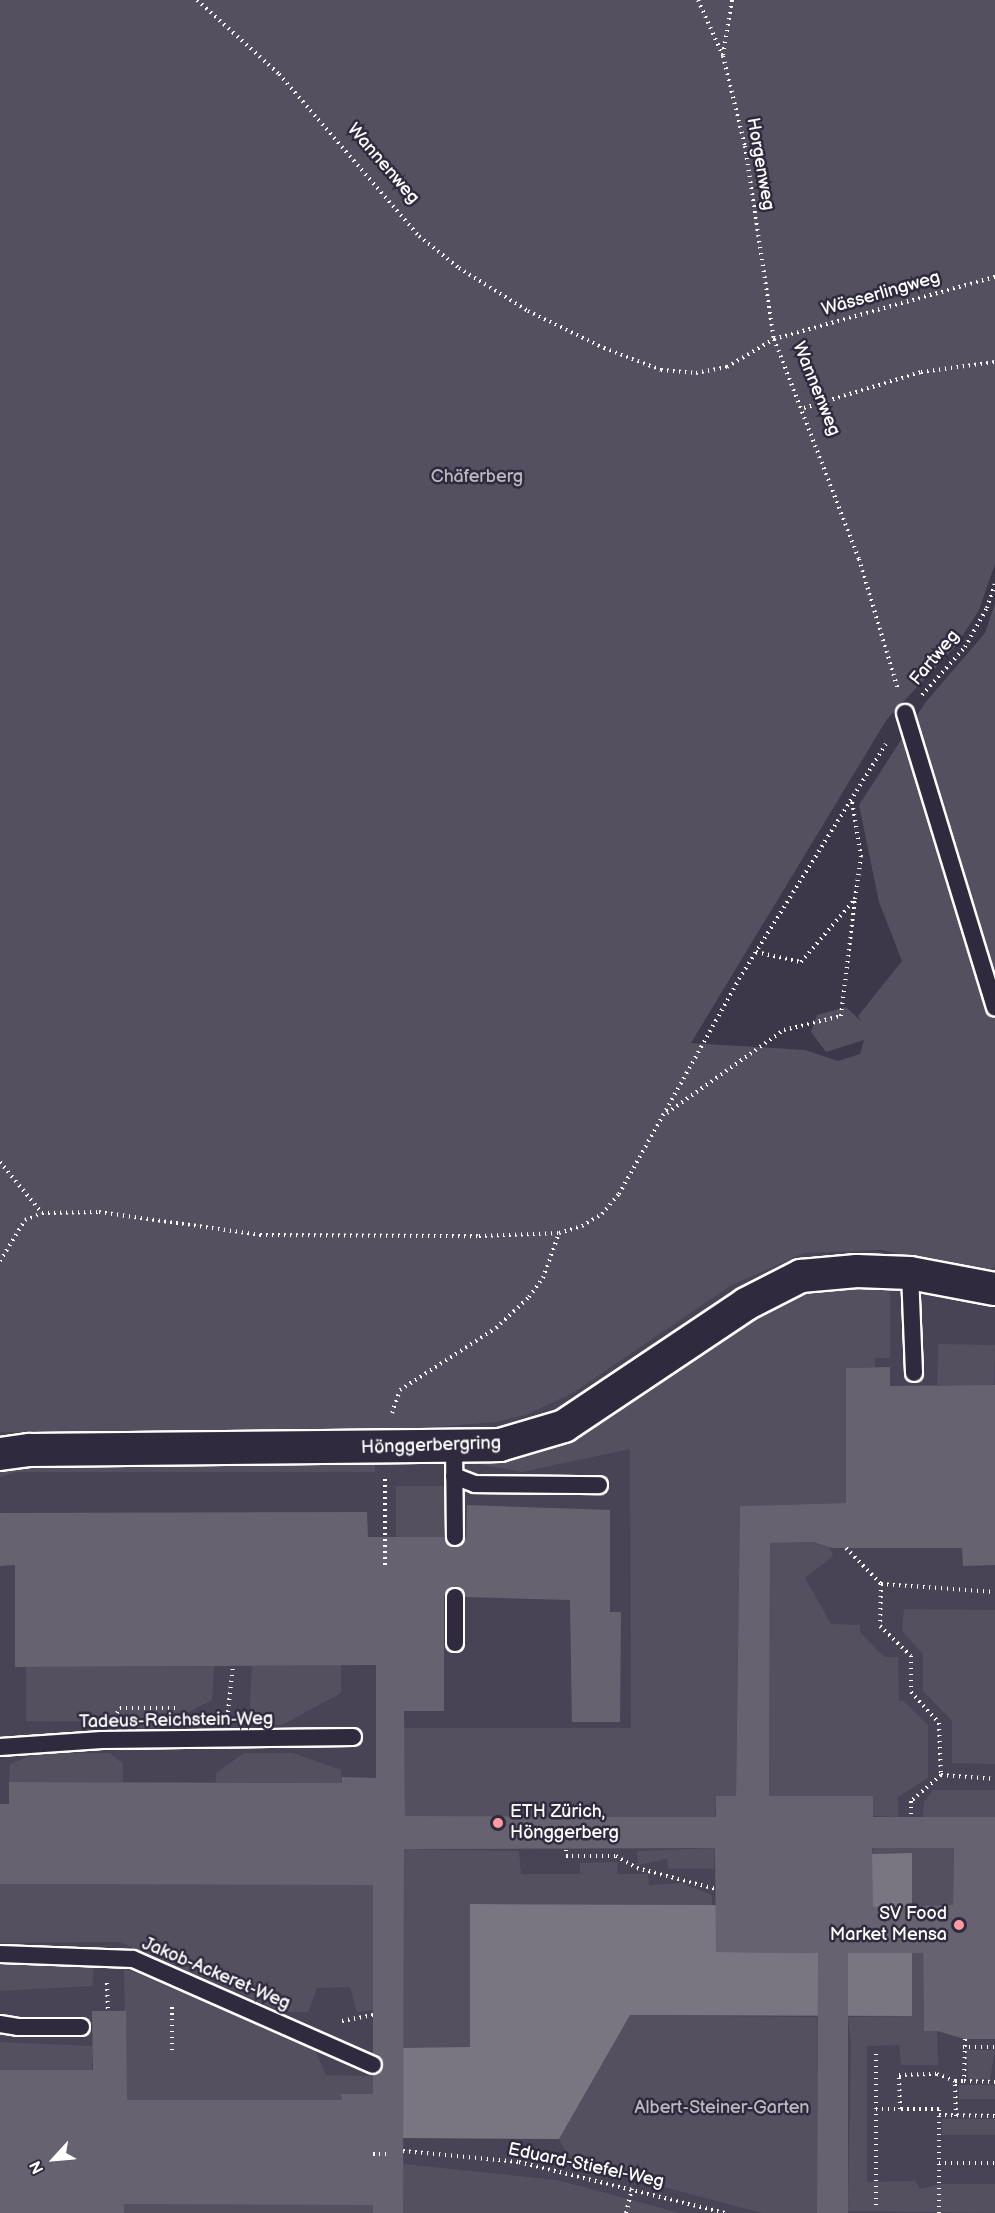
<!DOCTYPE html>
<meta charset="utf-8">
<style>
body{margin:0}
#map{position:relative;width:995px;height:2213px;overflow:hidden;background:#3c3749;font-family:"Balsamiq Sans",sans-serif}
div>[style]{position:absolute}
.built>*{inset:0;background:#494455}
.green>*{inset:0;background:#555060;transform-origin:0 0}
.water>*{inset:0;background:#797682}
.building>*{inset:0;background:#666270}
.path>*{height:4px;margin-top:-2px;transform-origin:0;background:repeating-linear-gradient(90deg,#fff 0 1.5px,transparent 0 6px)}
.roads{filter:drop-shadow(2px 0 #fff) drop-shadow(-2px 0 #fff) drop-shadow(0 2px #fff) drop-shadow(0 -2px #fff)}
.service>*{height:16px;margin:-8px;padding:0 8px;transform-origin:8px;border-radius:8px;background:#2f2a3d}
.minor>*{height:32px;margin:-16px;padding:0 16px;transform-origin:16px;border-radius:16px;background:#2f2a3d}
.dots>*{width:16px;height:16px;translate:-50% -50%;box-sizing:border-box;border:3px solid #2f2a3d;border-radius:50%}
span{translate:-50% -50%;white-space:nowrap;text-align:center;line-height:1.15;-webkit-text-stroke:5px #2f2a3d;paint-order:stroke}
.street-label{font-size:18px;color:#fff}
.park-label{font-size:18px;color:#bbb9bf}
.poi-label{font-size:18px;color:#fff}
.left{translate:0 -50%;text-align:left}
.right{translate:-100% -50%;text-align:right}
.north{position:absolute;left:24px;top:2129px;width:60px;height:60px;-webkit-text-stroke:4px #2f2a3d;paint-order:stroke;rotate:244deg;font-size:16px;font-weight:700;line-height:24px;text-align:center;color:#fff}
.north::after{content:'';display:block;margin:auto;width:21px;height:27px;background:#fff;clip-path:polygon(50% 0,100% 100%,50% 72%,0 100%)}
</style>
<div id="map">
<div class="built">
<div style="clip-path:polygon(847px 1248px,918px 1255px,984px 1270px,995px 1267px,995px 2213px,0 2213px,0 1432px,27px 1429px,385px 1431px,529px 1414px,573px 1393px,732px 1285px,767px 1267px,804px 1253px)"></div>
</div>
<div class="green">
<div style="clip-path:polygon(0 0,995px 0,995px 564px,979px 610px,956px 646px,887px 719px,691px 1043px,805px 1050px,838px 1061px,860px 1054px,864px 1040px,826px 1052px,811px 1032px,817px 1015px,846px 1007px,861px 1021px,858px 1016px,902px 961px,879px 902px,859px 805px,925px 703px,985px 633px,995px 603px,995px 1267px,984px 1270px,881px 1250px,804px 1253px,732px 1285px,573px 1393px,529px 1414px,496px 1422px,385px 1431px,0 1432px)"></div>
<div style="clip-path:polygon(890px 1288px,890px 1358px,875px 1358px,875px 1367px,846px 1368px,846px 1503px,740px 1506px,736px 1796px,716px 1796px,715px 1817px,405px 1816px,404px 1728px,631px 1728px,630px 1449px,522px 1472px,479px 1464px,528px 1456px,564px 1443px,736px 1327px,795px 1298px,824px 1290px)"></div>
<div style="left:938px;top:1344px;width:57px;height:41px;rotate:1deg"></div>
<div style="clip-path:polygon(375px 1463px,375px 1472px,16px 1472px,0 1477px,0 1471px,60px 1464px)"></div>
<div style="left:396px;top:1486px;width:48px;height:51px"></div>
<div style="clip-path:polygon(827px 1542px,833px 1556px,805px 1578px,831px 1624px,860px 1625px,860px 1632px,884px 1657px,898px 1657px,899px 1701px,904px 1701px,928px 1725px,928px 1778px,898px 1797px,898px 1817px,873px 1816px,769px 1796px,770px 1543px)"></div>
<div style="clip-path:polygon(904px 1609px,995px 1610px,995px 1764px,952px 1763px,952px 1721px,923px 1691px,923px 1654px,902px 1631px)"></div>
<div style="clip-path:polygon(341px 1665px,341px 1693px,282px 1725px,249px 1724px,252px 1666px)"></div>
<div style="clip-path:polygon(214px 1666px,212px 1700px,158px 1728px,116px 1727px,106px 1722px,26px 1721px,26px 1667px)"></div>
<div style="clip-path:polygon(38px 1753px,110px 1753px,123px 1764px,123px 1782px,9px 1782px,10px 1764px)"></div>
<div style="clip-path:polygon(244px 1753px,293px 1753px,341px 1770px,342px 1783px,216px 1782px,216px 1773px)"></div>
<div style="clip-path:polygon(933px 1790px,995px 1790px,995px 1817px,923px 1817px,924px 1802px)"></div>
<div style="clip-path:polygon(715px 1848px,714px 1869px,668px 1869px,667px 1859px,638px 1865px,637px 1851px)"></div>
<div style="clip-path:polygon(873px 1848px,954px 1848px,953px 1905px,922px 1906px,924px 2031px,937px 2031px,938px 2065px,901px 2065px,899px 2045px,867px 2046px,867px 2182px,915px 2181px,920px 2189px,942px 2184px,995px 2184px,995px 2213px,848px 2211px,851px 2043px,848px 2017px,912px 2016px,912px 1853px,872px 1854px)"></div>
<div style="clip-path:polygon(404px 1849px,519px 1851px,521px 1874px,580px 1874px,580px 1863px,618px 1862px,617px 1874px,648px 1874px,649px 1885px,682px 1883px,712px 1895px,712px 1905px,471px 1904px,470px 2048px,403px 2048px)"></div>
<div style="clip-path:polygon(0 1884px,373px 1885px,374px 2010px,357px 2012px,350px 1987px,317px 1988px,308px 2012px,284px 2012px,120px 1942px,0 1943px)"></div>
<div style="clip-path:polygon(94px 1964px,92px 1986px,0 1991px,0 1965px)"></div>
<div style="clip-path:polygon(124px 1968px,314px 2048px,326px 2075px,373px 2076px,373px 2135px,366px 2094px,342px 2094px,342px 2100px,126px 2100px)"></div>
<div style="clip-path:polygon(629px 2015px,817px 2017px,817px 2213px,762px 2213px,572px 2163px,559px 2139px)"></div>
<div style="clip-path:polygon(0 2042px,93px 2046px,92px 2070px,0 2070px)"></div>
<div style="clip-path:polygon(967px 2050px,995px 2050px,990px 2079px,968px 2079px)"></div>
<div style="left:959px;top:2085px;width:36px;height:14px"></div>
<div style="left:942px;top:2119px;width:53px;height:16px"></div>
<div style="clip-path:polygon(403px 2164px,557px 2180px,680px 2213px,403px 2213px)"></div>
<div style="left:124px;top:2204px;width:249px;height:9px"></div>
</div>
<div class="water">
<div style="clip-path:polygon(912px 1853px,912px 2016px,630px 2015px,559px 2139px,403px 2138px,403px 2048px,470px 2047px,470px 1904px,716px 1905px,716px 1952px,872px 1953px,872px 1854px)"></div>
</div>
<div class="building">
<div style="clip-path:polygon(evenodd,890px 1367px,890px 1386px,995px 1385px,995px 1565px,963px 1566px,962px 1548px,832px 1548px,814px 1542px,770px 1543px,769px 1796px,873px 1796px,873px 1817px,995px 1817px,995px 2039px,965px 2039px,937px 2031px,924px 2031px,923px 1953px,848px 1953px,848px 2213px,817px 2213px,818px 1953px,716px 1952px,715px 1848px,404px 1849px,403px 2213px,373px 2213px,373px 2205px,124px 2204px,124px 2213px,0 2213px,0 2070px,93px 2070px,92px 2011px,126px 2011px,127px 2100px,342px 2100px,341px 2094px,373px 2094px,373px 2075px,380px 2073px,383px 2064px,373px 2054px,373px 1885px,0 1884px,0 1804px,9px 1804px,9px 1782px,342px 1783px,342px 1777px,376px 1778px,376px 1665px,15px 1667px,15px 1565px,0 1566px,0 1513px,367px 1512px,368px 1537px,445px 1537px,455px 1547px,466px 1537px,467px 1505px,610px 1510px,610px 1612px,621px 1612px,620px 1722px,572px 1722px,570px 1600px,465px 1597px,461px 1588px,450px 1588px,444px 1596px,444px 1711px,404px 1711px,405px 1816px,716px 1817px,716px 1796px,736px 1796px,740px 1506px,846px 1503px,846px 1368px,890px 1367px,872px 1848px,954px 1848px,953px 1905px,873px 1907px,872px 1848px)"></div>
</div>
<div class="path">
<div style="left:197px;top:0;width:110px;rotate:42.1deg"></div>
<div style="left:279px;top:74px;width:214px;rotate:49.2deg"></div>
<div style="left:419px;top:236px;width:51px;rotate:38.7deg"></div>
<div style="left:459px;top:268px;width:81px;rotate:31.9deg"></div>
<div style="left:528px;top:311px;width:85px;rotate:26deg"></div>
<div style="left:604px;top:348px;width:61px;rotate:21.1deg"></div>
<div style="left:661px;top:370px;width:35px;rotate:5deg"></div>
<div style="left:696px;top:373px;width:32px;rotate:-11deg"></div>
<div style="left:727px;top:367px;width:55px;rotate:-30.8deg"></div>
<div style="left:774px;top:339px;width:230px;rotate:-15.7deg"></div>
<div style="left:698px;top:0;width:61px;rotate:65.9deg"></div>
<div style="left:723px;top:56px;width:93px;rotate:76.3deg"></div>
<div style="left:745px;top:146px;width:195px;rotate:81.5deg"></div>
<div style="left:774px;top:339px;width:236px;rotate:68.9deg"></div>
<div style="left:859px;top:559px;width:137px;rotate:73.4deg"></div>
<div style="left:723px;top:55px;width:56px;rotate:-80.7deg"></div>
<div style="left:804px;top:408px;width:122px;rotate:-17.1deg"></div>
<div style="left:921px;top:372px;width:75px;rotate:-7.7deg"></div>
<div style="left:922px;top:695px;width:64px;rotate:-48.1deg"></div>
<div style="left:965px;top:647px;width:45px;rotate:-60.6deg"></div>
<div style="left:987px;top:608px;width:25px;rotate:-72deg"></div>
<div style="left:756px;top:952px;width:46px;rotate:12.5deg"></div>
<div style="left:801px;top:962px;width:83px;rotate:-49.4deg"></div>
<div style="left:855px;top:899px;width:42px;rotate:-81.9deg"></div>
<div style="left:861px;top:857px;width:57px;rotate:-99.1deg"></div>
<div style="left:667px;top:1113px;width:143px;rotate:-35.4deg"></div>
<div style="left:784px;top:1030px;width:59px;rotate:-13.8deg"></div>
<div style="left:841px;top:1016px;width:118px;rotate:-83.2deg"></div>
<div style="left:0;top:1162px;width:66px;rotate:50.5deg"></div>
<div style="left:0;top:1261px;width:48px;rotate:-58.6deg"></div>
<div style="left:25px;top:1220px;width:18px;rotate:-22deg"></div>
<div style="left:42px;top:1213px;width:57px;rotate:-1deg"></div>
<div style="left:99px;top:1212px;width:163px;rotate:8.1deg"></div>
<div style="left:260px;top:1235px;width:219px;rotate:0.3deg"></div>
<div style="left:479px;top:1236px;width:80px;rotate:-2.1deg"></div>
<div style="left:559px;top:1233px;width:24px;rotate:-17deg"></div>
<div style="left:582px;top:1226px;width:23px;rotate:-31deg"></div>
<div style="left:602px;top:1214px;width:26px;rotate:-50deg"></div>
<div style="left:619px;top:1194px;width:246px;rotate:-60.8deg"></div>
<div style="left:739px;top:979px;width:277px;rotate:-58deg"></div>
<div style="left:392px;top:1413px;width:24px;rotate:-71deg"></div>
<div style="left:400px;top:1390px;width:114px;rotate:-32.9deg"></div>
<div style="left:496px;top:1328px;width:45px;rotate:-43.2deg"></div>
<div style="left:529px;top:1297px;width:24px;rotate:-54deg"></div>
<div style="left:543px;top:1278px;width:48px;rotate:-70.4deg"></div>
<div style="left:385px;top:1479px;width:86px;rotate:90deg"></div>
<div style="left:846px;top:1548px;width:50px;rotate:45.8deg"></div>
<div style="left:881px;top:1584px;width:114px;rotate:4deg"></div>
<div style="left:881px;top:1584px;width:42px;rotate:91.4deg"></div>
<div style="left:880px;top:1626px;width:43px;rotate:44.1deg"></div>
<div style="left:911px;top:1656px;width:36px;rotate:90deg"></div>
<div style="left:911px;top:1692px;width:42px;rotate:47.9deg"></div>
<div style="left:939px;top:1723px;width:52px;rotate:87.8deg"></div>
<div style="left:941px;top:1775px;width:40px;rotate:139deg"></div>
<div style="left:911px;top:1801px;width:16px;rotate:90deg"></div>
<div style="left:228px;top:1712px;width:46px;rotate:-83.8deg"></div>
<div style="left:117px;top:1713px;width:6px;rotate:-59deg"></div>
<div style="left:120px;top:1708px;width:58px"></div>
<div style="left:941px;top:1775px;width:54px;rotate:4.2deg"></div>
<div style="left:566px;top:1850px;width:6px;rotate:90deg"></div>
<div style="left:566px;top:1856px;width:50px"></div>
<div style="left:616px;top:1856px;width:24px;rotate:30deg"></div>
<div style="left:637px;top:1868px;width:82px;rotate:14.9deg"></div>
<div style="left:107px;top:1983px;width:28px;rotate:88deg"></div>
<div style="left:172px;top:2007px;width:47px;rotate:90deg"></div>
<div style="left:342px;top:2021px;width:32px;rotate:-11deg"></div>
<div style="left:965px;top:2039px;width:42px;rotate:91.4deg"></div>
<div style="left:964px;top:2081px;width:31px;rotate:2deg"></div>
<div style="left:963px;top:2047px;width:32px"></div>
<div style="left:876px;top:2054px;width:156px;rotate:90deg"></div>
<div style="left:876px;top:2109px;width:24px"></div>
<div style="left:939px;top:2115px;width:56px;rotate:1deg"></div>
<div style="left:956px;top:2116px;width:35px;rotate:-92deg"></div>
<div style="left:955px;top:2081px;width:9px"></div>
<div style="left:403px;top:2151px;width:117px;rotate:5.4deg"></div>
<div style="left:519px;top:2162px;width:212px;rotate:13.9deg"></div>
<div style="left:373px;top:2154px;width:18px"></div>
<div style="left:939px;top:2163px;width:56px"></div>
<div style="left:626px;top:2213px;width:25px;rotate:-76deg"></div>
<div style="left:939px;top:2213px;width:104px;rotate:-90deg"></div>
<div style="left:939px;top:2109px;width:39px;rotate:180deg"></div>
<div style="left:900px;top:2109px;width:34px;rotate:-92deg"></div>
<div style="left:899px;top:2075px;width:38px;rotate:-2deg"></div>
<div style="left:937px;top:2074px;width:19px;rotate:21deg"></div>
</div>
<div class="roads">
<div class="service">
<div style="left:905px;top:713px;width:308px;rotate:73deg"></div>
<div style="left:910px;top:1273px;width:100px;rotate:87.7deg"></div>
<div style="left:454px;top:1445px;width:92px;rotate:89.4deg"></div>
<div style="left:454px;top:1476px;width:22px;rotate:21deg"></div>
<div style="left:475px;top:1484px;width:124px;rotate:0.5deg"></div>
<div style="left:455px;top:1597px;width:46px;rotate:90deg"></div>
<div style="left:0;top:1747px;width:102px;rotate:-3.9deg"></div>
<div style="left:102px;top:1740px;width:251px;rotate:-0.7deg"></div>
<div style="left:0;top:1954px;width:133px;rotate:2.2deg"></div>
<div style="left:133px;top:1959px;width:262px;rotate:23.8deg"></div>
<div style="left:0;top:2024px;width:18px;rotate:9deg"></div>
<div style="left:18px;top:2027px;width:63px"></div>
</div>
<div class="minor">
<div style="left:0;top:1454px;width:30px;rotate:-8deg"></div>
<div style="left:30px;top:1450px;width:470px;rotate:-0.6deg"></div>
<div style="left:500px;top:1445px;width:67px;rotate:-16.5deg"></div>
<div style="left:564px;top:1426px;width:219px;rotate:-33.8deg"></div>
<div style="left:746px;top:1304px;width:62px;rotate:-27deg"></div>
<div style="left:801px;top:1276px;width:56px;rotate:-5.1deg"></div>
<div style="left:857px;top:1271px;width:53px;rotate:2.2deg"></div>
<div style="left:910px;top:1273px;width:86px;rotate:10.7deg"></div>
</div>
</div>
<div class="dots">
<div style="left:498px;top:1823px;background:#ff9aa2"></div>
<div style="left:959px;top:1925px;background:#ff9aa2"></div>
</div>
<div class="street-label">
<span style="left:383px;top:164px;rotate:49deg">Wannenweg</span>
<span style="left:760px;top:164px;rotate:80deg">Horgenweg</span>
<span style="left:881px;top:294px;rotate:-16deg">Wässerlingweg</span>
<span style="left:816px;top:389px;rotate:68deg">Wannenweg</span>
<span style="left:935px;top:658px;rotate:-50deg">Fartweg</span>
<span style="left:431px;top:1446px;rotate:-2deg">Hönggerbergring</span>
<span style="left:176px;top:1721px;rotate:-1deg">Tadeus-Reichstein-Weg</span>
<span style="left:216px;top:1974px;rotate:23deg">Jakob-Ackeret-Weg</span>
<span style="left:586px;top:2166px;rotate:12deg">Eduard-Stiefel-Weg</span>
</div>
<div class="park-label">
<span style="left:477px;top:477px">Chäferberg</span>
<span style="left:722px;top:2108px">Albert-Steiner-Garten</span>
</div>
<div class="poi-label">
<span class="left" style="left:510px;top:1823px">ETH Zürich,<br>Hönggerberg</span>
<span class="right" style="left:947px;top:1925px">SV Food<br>Market Mensa</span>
</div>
<div class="north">N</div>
</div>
